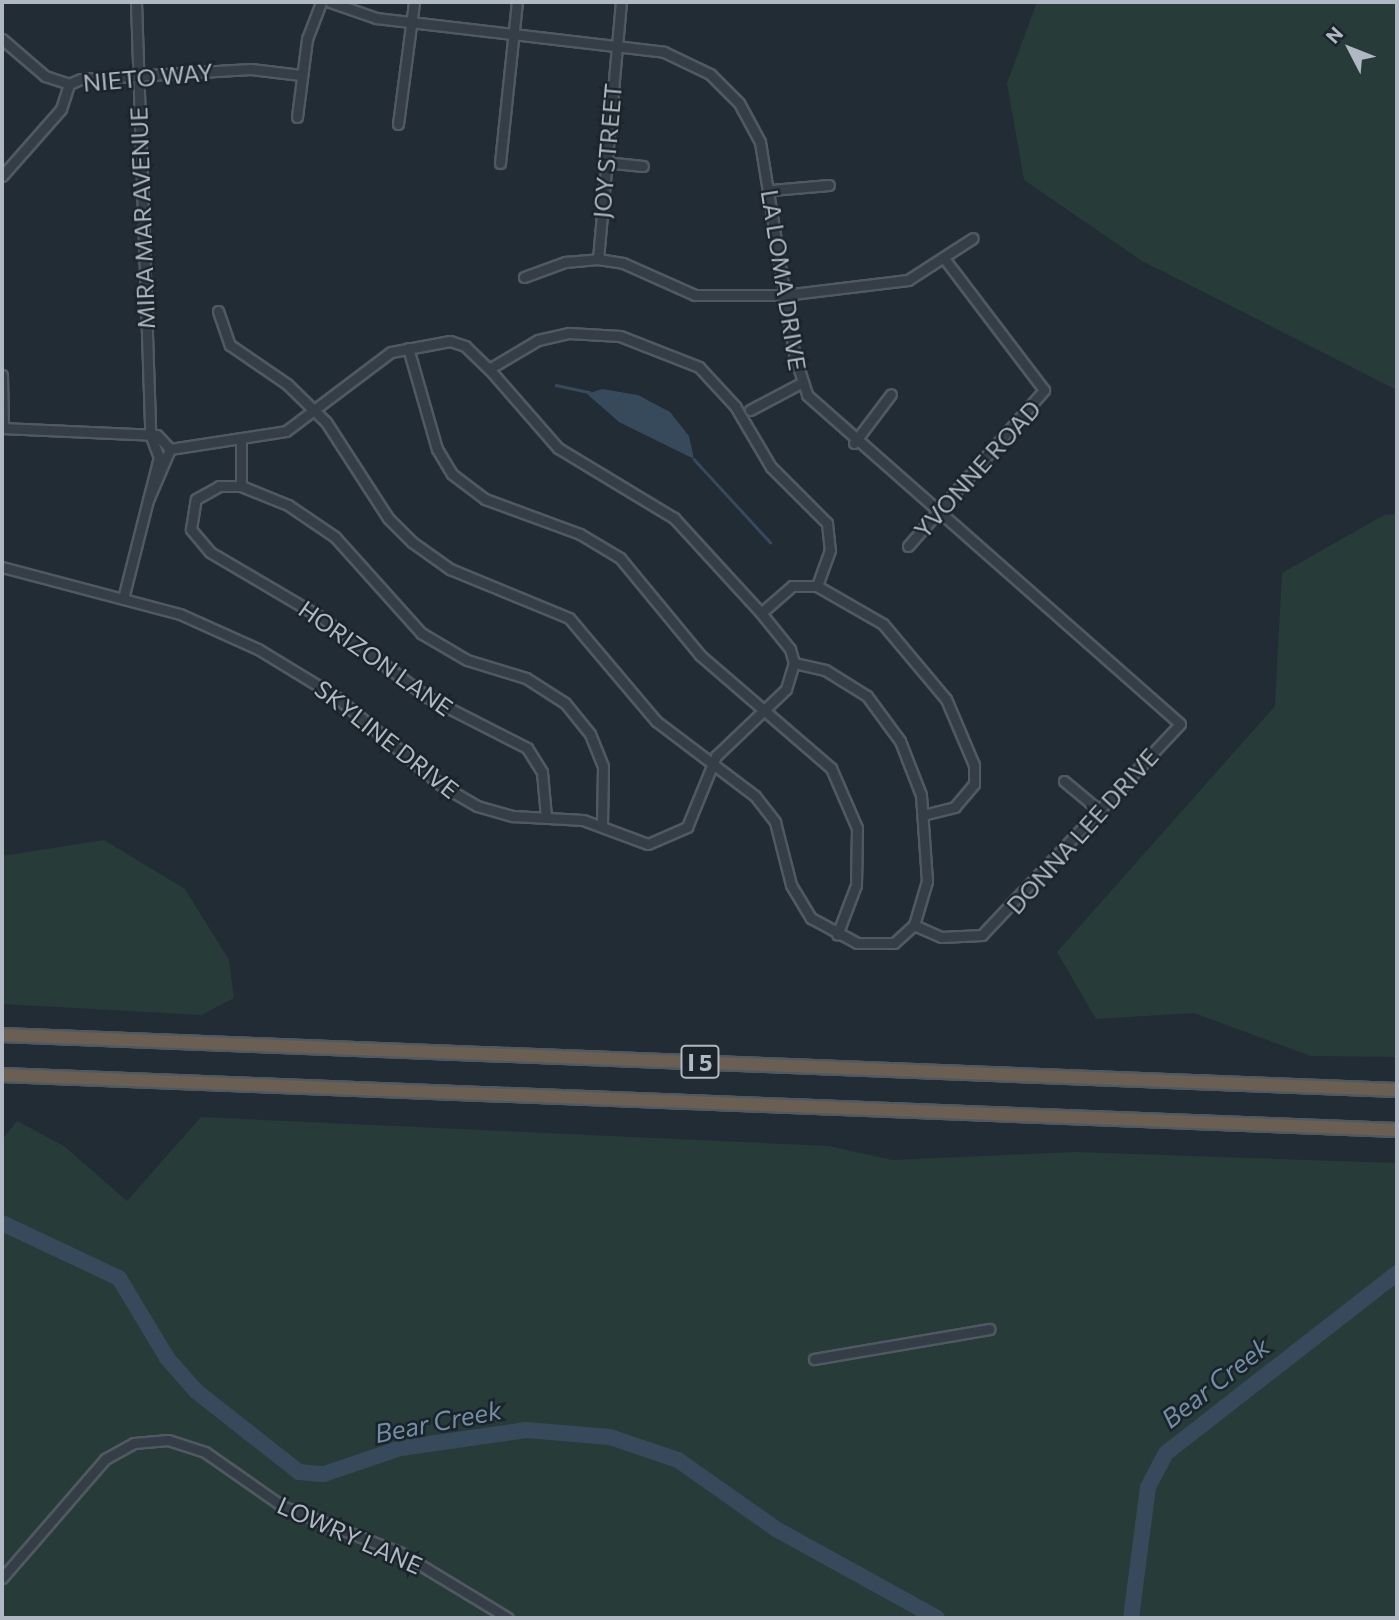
<!DOCTYPE html>
<style>
body{margin:0}
#map{position:relative;width:1399px;height:1620px;overflow:hidden;background:#222c35;font-family:Commissioner,sans-serif}
div>[style]{position:absolute}
.green>*{inset:0;background:#273b39}
.water>*{inset:0;background:#374a5b}
.stream>*{height:2.5px;margin:-1.25px;padding:0 1.25px;transform-origin:1.25px;border-radius:1.25px;background:#374a5b}
.river>*{height:16px;margin:-8px;padding:0 8px;transform-origin:8px;border-radius:8px;background:#374a5b}
.roads{filter:drop-shadow(2px 0 #505961) drop-shadow(-2px 0 #505961) drop-shadow(0 2px #505961) drop-shadow(0 -2px #505961)}
.minor>*{height:9px;margin:-4.5px;padding:0 4.5px;transform-origin:4.5px;border-radius:4.5px;background:#353e46}
.highway>*{height:12px;margin:-6px;padding:0 6px;transform-origin:6px;border-radius:6px;background:#6b5f53}
span{translate:-50% -50%;white-space:nowrap;text-align:center;line-height:1.15;-webkit-text-stroke:5px #1b232b;paint-order:stroke}
.shield-label span{padding:2px 5px;background:#1b232b;border:2px solid;border-radius:5px;-webkit-text-stroke-width:0}
.shield-label{font-size:23px;color:#b0b9c3;font-weight:700}
.street-label{font-size:24px;color:#b0b9c3}
.water-label{font-size:26px;color:#728da4;font-style:italic}
.frame{position:absolute;inset:0;border:4px solid #b0b9c3;pointer-events:none}
.north{position:absolute;left:1315px;top:14px;width:70px;height:70px;-webkit-text-stroke:5px #1b232b;paint-order:stroke;rotate:312deg;font-size:19px;font-weight:700;line-height:28px;text-align:center;color:#b0b9c3}
.north::after{content:'';display:block;margin:auto;width:24px;height:32px;background:#b0b9c3;clip-path:polygon(50% 0,100% 100%,50% 72%,0 100%)}
</style>
<div id="map">
<div class="green">
<div style="clip-path:polygon(1037px 2px,1397px 2px,1397px 390px,1142px 261px,1024px 180px,1007px 83px)"></div>
<div style="clip-path:polygon(1397px 514px,1397px 1057px,1311px 1056px,1194px 1013px,1096px 1019px,1057px 952px,1275px 706px,1282px 573px,1384px 515px)"></div>
<div style="clip-path:polygon(104px 840px,185px 889px,229px 960px,234px 998px,201px 1015px,2px 1004px,2px 856px)"></div>
<div style="clip-path:polygon(201px 1117px,829px 1146px,892px 1160px,1076px 1152px,1397px 1163px,1397px 1618px,2px 1618px,2px 1140px,17px 1121px,64px 1146px,127px 1201px)"></div>
</div>
<div class="water">
<div style="clip-path:polygon(602px 389px,638px 395px,670px 412px,689px 436px,694px 459px,619px 422px,587px 394px)"></div>
</div>
<div class="stream">
<div style="left:556px;top:385px;width:34px;rotate:12deg"></div>
<div style="left:694px;top:459px;width:113px;rotate:47.5deg"></div>
</div>
<div class="river">
<div style="left:2px;top:1223px;width:129px;rotate:25.2deg"></div>
<div style="left:119px;top:1278px;width:93px;rotate:59deg"></div>
<div style="left:167px;top:1358px;width:44px;rotate:48.7deg"></div>
<div style="left:196px;top:1391px;width:131px;rotate:38.2deg"></div>
<div style="left:299px;top:1472px;width:25px;rotate:5deg"></div>
<div style="left:324px;top:1474px;width:81px;rotate:-18.7deg"></div>
<div style="left:401px;top:1448px;width:126px;rotate:-8.2deg"></div>
<div style="left:526px;top:1430px;width:84px;rotate:4.8deg"></div>
<div style="left:610px;top:1437px;width:72px;rotate:18.7deg"></div>
<div style="left:678px;top:1460px;width:120px;rotate:35.1deg"></div>
<div style="left:776px;top:1529px;width:184px;rotate:28.9deg"></div>
<div style="left:1131px;top:1618px;width:132px;rotate:-82.6deg"></div>
<div style="left:1148px;top:1487px;width:38px;rotate:-62deg"></div>
<div style="left:1166px;top:1453px;width:293px;rotate:-37.9deg"></div>
</div>
<div class="roads">
<div class="minor">
<div style="left:136px;top:2px;width:432px;rotate:88.1deg"></div>
<div style="left:150px;top:434px;width:25px;rotate:69deg"></div>
<div style="left:159px;top:457px;width:44px;rotate:104.3deg"></div>
<div style="left:330px;top:2px;width:49px;rotate:19.2deg"></div>
<div style="left:376px;top:18px;width:290px;rotate:6.7deg"></div>
<div style="left:664px;top:52px;width:51px;rotate:25.6deg"></div>
<div style="left:710px;top:74px;width:41px;rotate:45deg"></div>
<div style="left:739px;top:103px;width:44px;rotate:61.7deg"></div>
<div style="left:760px;top:142px;width:218px;rotate:80.8deg"></div>
<div style="left:795px;top:357px;width:40px;rotate:72deg"></div>
<div style="left:807px;top:395px;width:497px;rotate:41.4deg"></div>
<div style="left:1180px;top:724px;width:289px;rotate:133.2deg"></div>
<div style="left:982px;top:935px;width:41px;rotate:177.2deg"></div>
<div style="left:941px;top:937px;width:30px;rotate:-156deg"></div>
<div style="left:2px;top:39px;width:57px;rotate:40.7deg"></div>
<div style="left:45px;top:76px;width:25px;rotate:18deg"></div>
<div style="left:297px;top:117px;width:79px;rotate:-82.7deg"></div>
<div style="left:307px;top:39px;width:40px;rotate:-69deg"></div>
<div style="left:398px;top:124px;width:123px;rotate:-82.5deg"></div>
<div style="left:604px;top:162px;width:39px;rotate:6deg"></div>
<div style="left:500px;top:163px;width:162px;rotate:-84deg"></div>
<div style="left:2px;top:176px;width:89px;rotate:-48.6deg"></div>
<div style="left:61px;top:109px;width:26px;rotate:-72deg"></div>
<div style="left:69px;top:84px;width:13px;rotate:-23deg"></div>
<div style="left:81px;top:79px;width:170px;rotate:-3.4deg"></div>
<div style="left:251px;top:69px;width:50px;rotate:6.8deg"></div>
<div style="left:771px;top:190px;width:58px;rotate:-4.9deg"></div>
<div style="left:598px;top:259px;width:258px;rotate:-84.9deg"></div>
<div style="left:524px;top:277px;width:44px;rotate:-20.1deg"></div>
<div style="left:565px;top:262px;width:33px;rotate:-5deg"></div>
<div style="left:598px;top:259px;width:25px;rotate:9deg"></div>
<div style="left:623px;top:263px;width:79px;rotate:24deg"></div>
<div style="left:695px;top:295px;width:89px"></div>
<div style="left:784px;top:295px;width:125px;rotate:-6.9deg"></div>
<div style="left:908px;top:280px;width:77px;rotate:-32.9deg"></div>
<div style="left:218px;top:311px;width:36px;rotate:71deg"></div>
<div style="left:230px;top:345px;width:69px;rotate:34.4deg"></div>
<div style="left:287px;top:384px;width:54px;rotate:44.3deg"></div>
<div style="left:326px;top:422px;width:114px;rotate:57.1deg"></div>
<div style="left:388px;top:518px;width:34px;rotate:45deg"></div>
<div style="left:412px;top:542px;width:47px;rotate:35.4deg"></div>
<div style="left:450px;top:569px;width:129px;rotate:22.4deg"></div>
<div style="left:569px;top:618px;width:135px;rotate:49.8deg"></div>
<div style="left:656px;top:721px;width:124px;rotate:37.1deg"></div>
<div style="left:755px;top:796px;width:33px;rotate:52deg"></div>
<div style="left:775px;top:822px;width:65px;rotate:75.7deg"></div>
<div style="left:791px;top:885px;width:39px;rotate:59deg"></div>
<div style="left:811px;top:918px;width:52px;rotate:28.5deg"></div>
<div style="left:857px;top:943px;width:37px"></div>
<div style="left:894px;top:943px;width:27px;rotate:-42deg"></div>
<div style="left:914px;top:925px;width:46px;rotate:-73.5deg"></div>
<div style="left:927px;top:881px;width:86px;rotate:-94deg"></div>
<div style="left:921px;top:795px;width:58px;rotate:-111.3deg"></div>
<div style="left:900px;top:741px;width:56px;rotate:-126.3deg"></div>
<div style="left:867px;top:696px;width:49px;rotate:-148.2deg"></div>
<div style="left:825px;top:670px;width:32px;rotate:-167deg"></div>
<div style="left:408px;top:348px;width:105px;rotate:74deg"></div>
<div style="left:437px;top:449px;width:29px;rotate:59deg"></div>
<div style="left:452px;top:474px;width:41px;rotate:37.1deg"></div>
<div style="left:485px;top:499px;width:101px;rotate:20.2deg"></div>
<div style="left:580px;top:534px;width:47px;rotate:31deg"></div>
<div style="left:620px;top:558px;width:126px;rotate:50.5deg"></div>
<div style="left:700px;top:655px;width:173px;rotate:40.8deg"></div>
<div style="left:831px;top:768px;width:65px;rotate:66.6deg"></div>
<div style="left:857px;top:828px;width:57px;rotate:91deg"></div>
<div style="left:856px;top:885px;width:53px;rotate:110.8deg"></div>
<div style="left:2px;top:375px;width:53px;rotate:88.9deg"></div>
<div style="left:750px;top:410px;width:58px;rotate:-27.9deg"></div>
<div style="left:2px;top:428px;width:155px;rotate:2.6deg"></div>
<div style="left:157px;top:435px;width:19px;rotate:47deg"></div>
<div style="left:170px;top:449px;width:56px;rotate:113.3deg"></div>
<div style="left:148px;top:500px;width:102px;rotate:104.2deg"></div>
<div style="left:241px;top:441px;width:45px;rotate:90deg"></div>
<div style="left:854px;top:443px;width:61px;rotate:-52.9deg"></div>
<div style="left:170px;top:449px;width:117px;rotate:-8.8deg"></div>
<div style="left:286px;top:431px;width:131px;rotate:-37deg"></div>
<div style="left:391px;top:352px;width:60px;rotate:-10.6deg"></div>
<div style="left:450px;top:341px;width:16px;rotate:18deg"></div>
<div style="left:465px;top:346px;width:33px;rotate:44deg"></div>
<div style="left:908px;top:546px;width:207px;rotate:-48.9deg"></div>
<div style="left:1044px;top:390px;width:162px;rotate:-127.2deg"></div>
<div style="left:2px;top:567px;width:184px;rotate:14.8deg"></div>
<div style="left:180px;top:614px;width:85px;rotate:24.2deg"></div>
<div style="left:258px;top:649px;width:90px;rotate:31.4deg"></div>
<div style="left:335px;top:696px;width:138px;rotate:40deg"></div>
<div style="left:441px;top:785px;width:42px;rotate:30.3deg"></div>
<div style="left:477px;top:806px;width:37px;rotate:16deg"></div>
<div style="left:513px;top:816px;width:70px;rotate:3.3deg"></div>
<div style="left:583px;top:820px;width:69px;rotate:20.3deg"></div>
<div style="left:648px;top:844px;width:43px;rotate:-23.6deg"></div>
<div style="left:687px;top:827px;width:77px;rotate:-67.8deg"></div>
<div style="left:716px;top:756px;width:97px;rotate:-43.7deg"></div>
<div style="left:786px;top:689px;width:27px;rotate:-73deg"></div>
<div style="left:794px;top:663px;width:15px;rotate:-106deg"></div>
<div style="left:790px;top:649px;width:46px;rotate:-128.9deg"></div>
<div style="left:761px;top:613px;width:41px;rotate:-41.1deg"></div>
<div style="left:792px;top:586px;width:25px"></div>
<div style="left:817px;top:586px;width:76px;rotate:29.9deg"></div>
<div style="left:883px;top:624px;width:98px;rotate:50deg"></div>
<div style="left:946px;top:699px;width:72px;rotate:67deg"></div>
<div style="left:974px;top:765px;width:19px;rotate:90deg"></div>
<div style="left:974px;top:784px;width:30px;rotate:130deg"></div>
<div style="left:955px;top:807px;width:30px;rotate:166deg"></div>
<div style="left:761px;top:613px;width:129px;rotate:-132.5deg"></div>
<div style="left:674px;top:518px;width:135px;rotate:-148.9deg"></div>
<div style="left:558px;top:448px;width:105px;rotate:-131.1deg"></div>
<div style="left:489px;top:369px;width:57px;rotate:-30.6deg"></div>
<div style="left:538px;top:340px;width:32px;rotate:-13deg"></div>
<div style="left:569px;top:333px;width:51px;rotate:3.4deg"></div>
<div style="left:620px;top:336px;width:85px;rotate:21.4deg"></div>
<div style="left:699px;top:367px;width:53px;rotate:47.3deg"></div>
<div style="left:735px;top:406px;width:71px;rotate:59.5deg"></div>
<div style="left:771px;top:467px;width:79px;rotate:45deg"></div>
<div style="left:827px;top:523px;width:27px;rotate:84deg"></div>
<div style="left:830px;top:550px;width:38px;rotate:110deg"></div>
<div style="left:1064px;top:781px;width:47px;rotate:39.8deg"></div>
<div style="left:546px;top:817px;width:45px;rotate:-95.1deg"></div>
<div style="left:542px;top:772px;width:28px;rotate:-122deg"></div>
<div style="left:527px;top:748px;width:112px;rotate:-153deg"></div>
<div style="left:427px;top:697px;width:131px;rotate:-143deg"></div>
<div style="left:322px;top:618px;width:130px;rotate:-149.5deg"></div>
<div style="left:210px;top:552px;width:30px;rotate:-130deg"></div>
<div style="left:191px;top:529px;width:30px;rotate:-81deg"></div>
<div style="left:196px;top:499px;width:26px;rotate:-29deg"></div>
<div style="left:219px;top:486px;width:22px"></div>
<div style="left:241px;top:486px;width:51px;rotate:22deg"></div>
<div style="left:288px;top:505px;width:57px;rotate:34.2deg"></div>
<div style="left:335px;top:537px;width:129px;rotate:48.1deg"></div>
<div style="left:421px;top:633px;width:53px;rotate:30.4deg"></div>
<div style="left:467px;top:660px;width:62px;rotate:17deg"></div>
<div style="left:526px;top:678px;width:46px;rotate:32.7deg"></div>
<div style="left:565px;top:703px;width:40px;rotate:51deg"></div>
<div style="left:590px;top:734px;width:35px;rotate:68deg"></div>
<div style="left:603px;top:767px;width:58px;rotate:91deg"></div>
<div style="left:814px;top:1359px;width:178px;rotate:-9.7deg"></div>
<div style="left:2px;top:1578px;width:157px;rotate:-49.1deg"></div>
<div style="left:105px;top:1459px;width:33px;rotate:-29deg"></div>
<div style="left:134px;top:1443px;width:34px;rotate:-5deg"></div>
<div style="left:168px;top:1440px;width:39px;rotate:18deg"></div>
<div style="left:205px;top:1452px;width:94px;rotate:35deg"></div>
<div style="left:282px;top:1506px;width:126px;rotate:21.5deg"></div>
<div style="left:399px;top:1552px;width:127px;rotate:31.2deg"></div>
</div>
<div class="highway">
<div style="left:2px;top:1035px;width:1396px;rotate:2.26deg"></div>
<div style="left:2px;top:1075px;width:1396px;rotate:2.26deg"></div>
</div>
</div>
<div class="shield-label">
<span style="left:700px;top:1062px">I 5</span>
</div>
<div class="street-label">
<span style="left:148px;top:77px;rotate:-5deg">NIETO WAY</span>
<span style="left:607px;top:151px;rotate:-85deg">JOY STREET</span>
<span style="left:142px;top:218px;rotate:-92deg">MIRA MAR AVENUE</span>
<span style="left:784px;top:280px;rotate:81deg">LA LOMA DRIVE</span>
<span style="left:977px;top:469px;rotate:-48deg">YVONNE ROAD</span>
<span style="left:376px;top:658px;rotate:35deg">HORIZON LANE</span>
<span style="left:387px;top:739px;rotate:38deg">SKYLINE DRIVE</span>
<span style="left:1082px;top:831px;rotate:-48deg">DONNA LEE DRIVE</span>
<span style="left:350px;top:1535px;rotate:24deg">LOWRY LANE</span>
</div>
<div class="water-label">
<span style="left:1215px;top:1382px;rotate:-38deg">Bear Creek</span>
<span style="left:438px;top:1421px;rotate:-11deg">Bear Creek</span>
</div>
<div class="frame"></div>
<div class="north">N</div>
</div>
